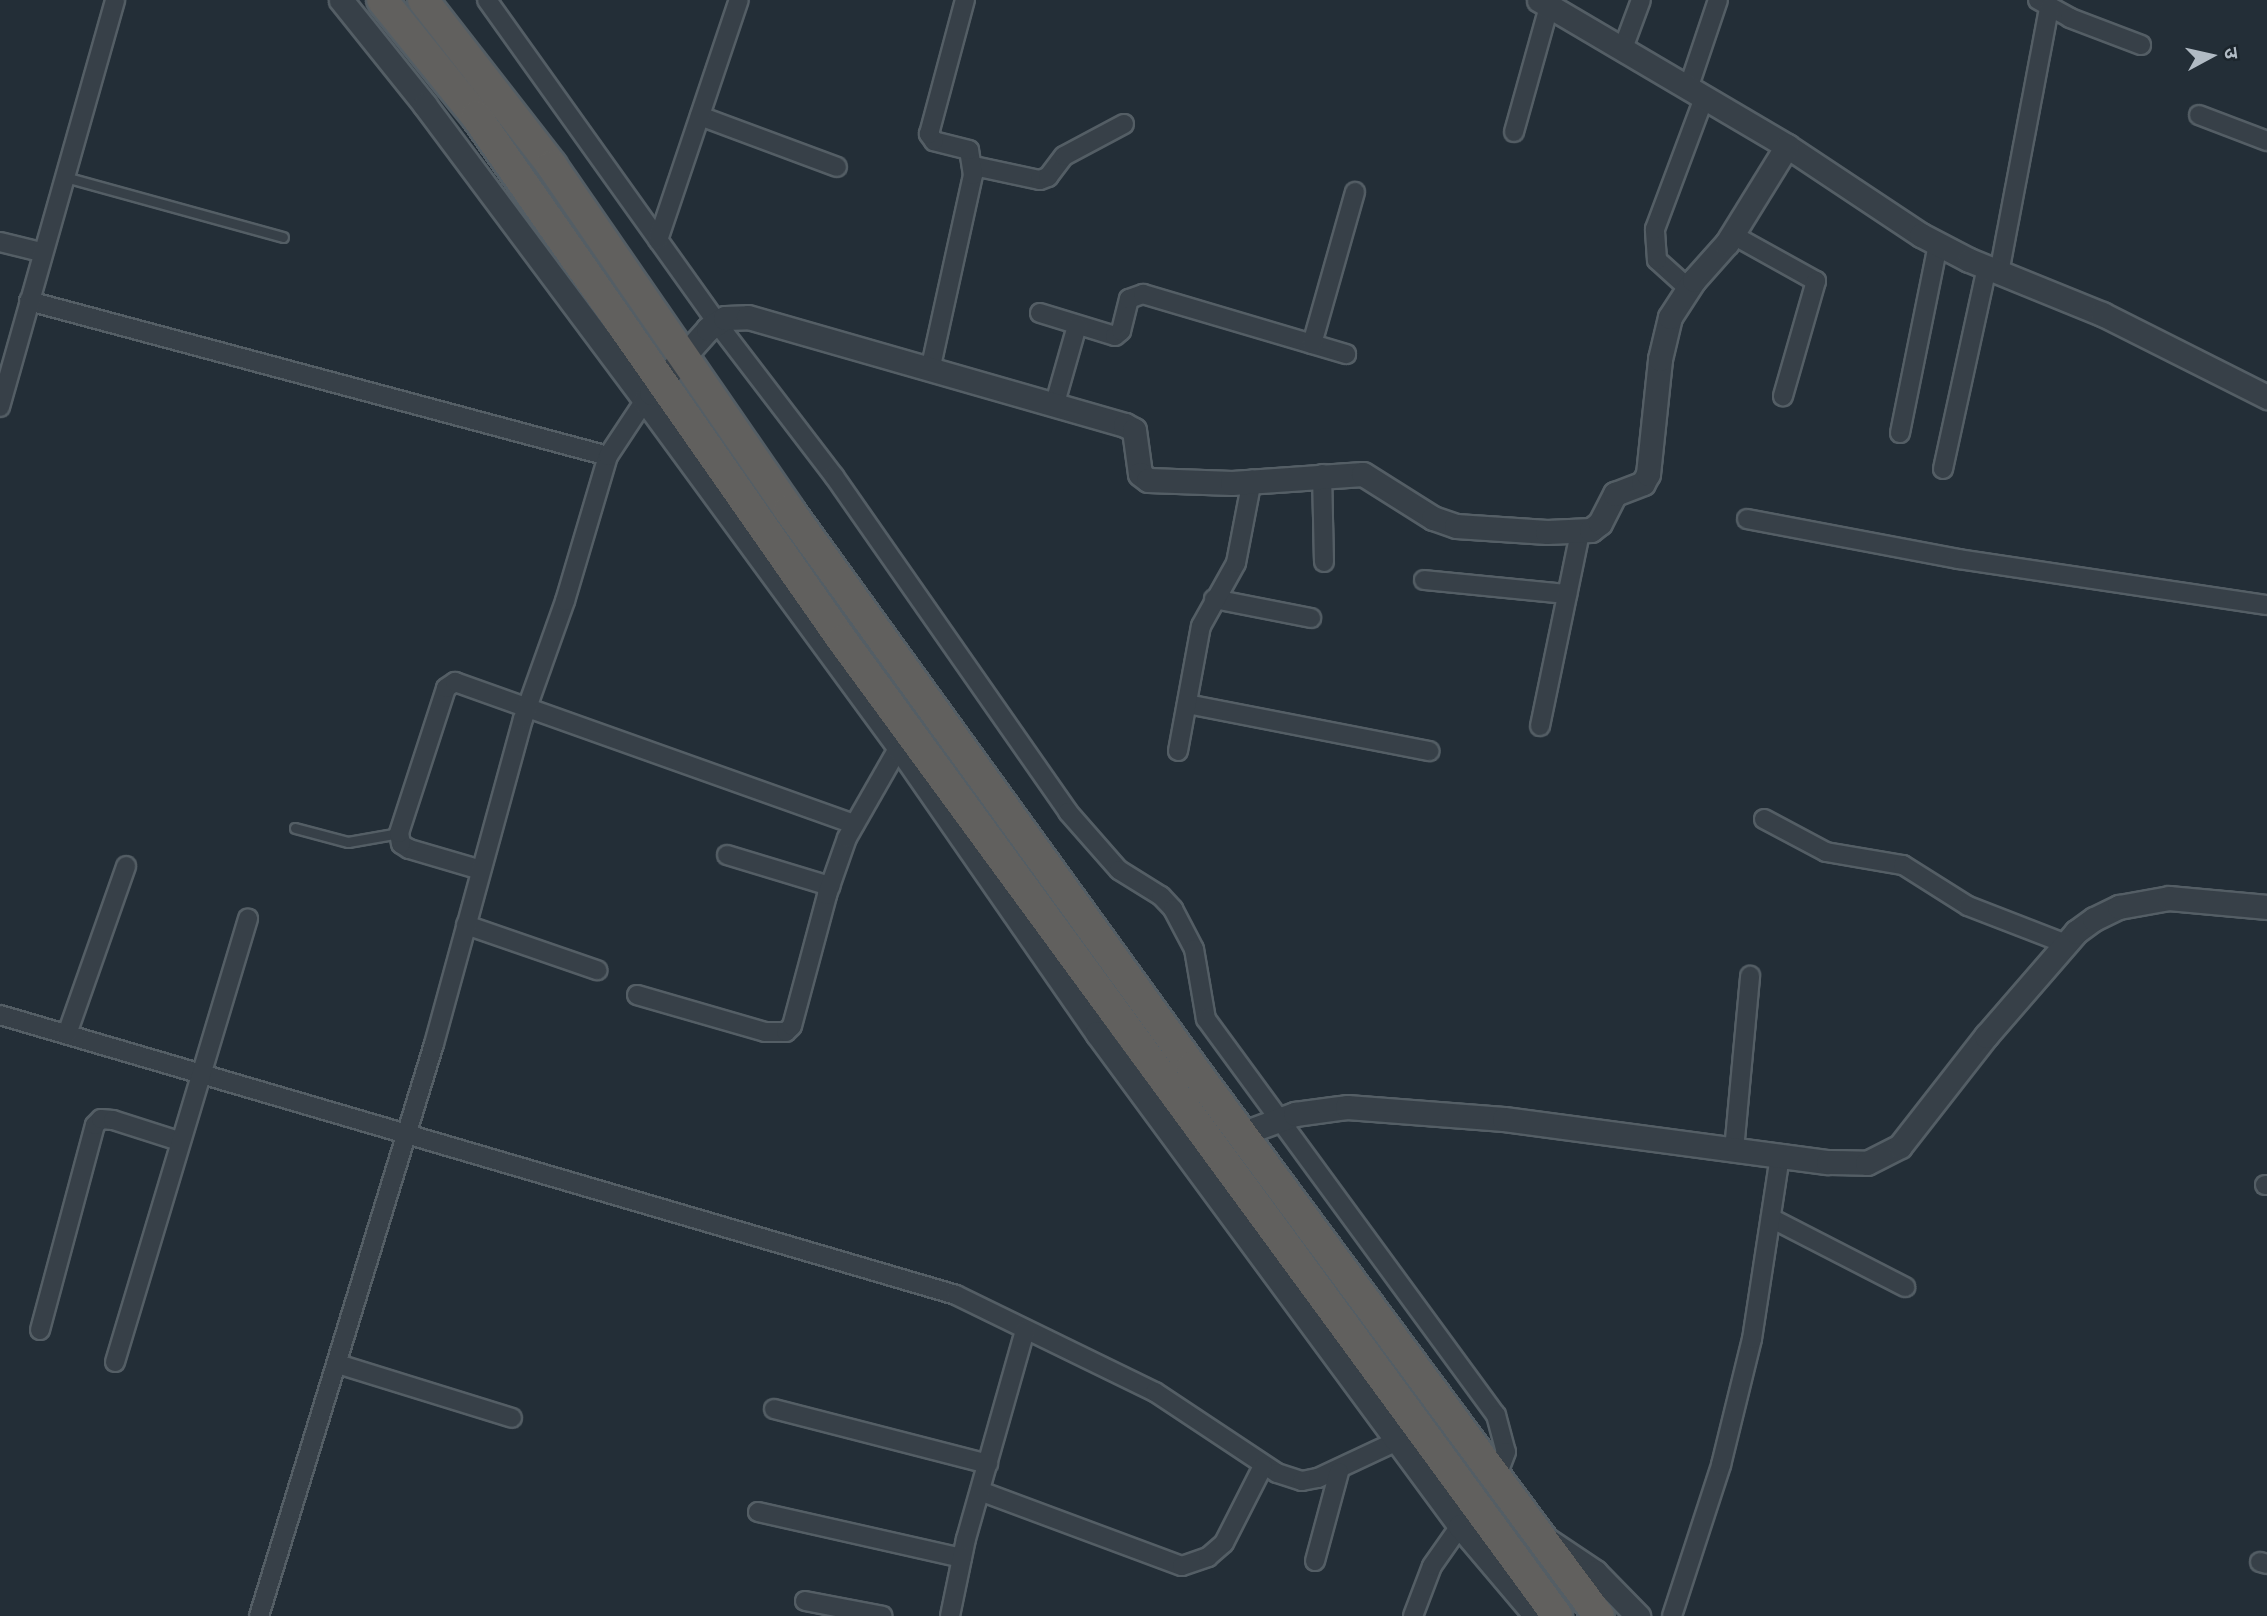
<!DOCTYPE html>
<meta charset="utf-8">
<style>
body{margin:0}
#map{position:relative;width:2267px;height:1616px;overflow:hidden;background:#232e37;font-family:"Titillium Web","Noto Sans Devanagari",sans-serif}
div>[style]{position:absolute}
.roads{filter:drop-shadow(2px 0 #545e65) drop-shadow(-2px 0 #545e65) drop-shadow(0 2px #545e65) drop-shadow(0 -2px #545e65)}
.service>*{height:9px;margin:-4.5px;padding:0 4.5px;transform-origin:4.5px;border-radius:4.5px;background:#374048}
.minor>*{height:18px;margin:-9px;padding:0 9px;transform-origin:9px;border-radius:9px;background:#374048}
.tertiary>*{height:23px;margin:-11.5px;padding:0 11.5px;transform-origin:11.5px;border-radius:11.5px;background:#374048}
.trunk>*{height:30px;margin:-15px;padding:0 15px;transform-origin:15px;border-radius:15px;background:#61605e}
span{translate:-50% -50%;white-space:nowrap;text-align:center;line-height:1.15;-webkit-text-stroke:5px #1c252c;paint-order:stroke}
.north{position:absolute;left:2176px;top:21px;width:70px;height:70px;-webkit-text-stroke:5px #1c252c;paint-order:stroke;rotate:82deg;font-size:19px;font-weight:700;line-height:28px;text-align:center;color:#b1bbc4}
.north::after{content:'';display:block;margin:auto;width:24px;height:32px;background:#b1bbc4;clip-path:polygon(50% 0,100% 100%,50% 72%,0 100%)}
</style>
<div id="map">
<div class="roads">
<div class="service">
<div style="left:65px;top:177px;width:226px;rotate:15.4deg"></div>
<div style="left:295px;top:828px;width:55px;rotate:14.8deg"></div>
<div style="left:348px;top:842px;width:52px;rotate:-10deg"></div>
</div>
<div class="minor">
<div style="left:487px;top:0;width:397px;rotate:54.5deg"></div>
<div style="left:717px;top:323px;width:193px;rotate:52.6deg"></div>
<div style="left:834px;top:476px;width:409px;rotate:55.1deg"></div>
<div style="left:1068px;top:812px;width:77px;rotate:48.7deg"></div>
<div style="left:1119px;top:870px;width:49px;rotate:31.8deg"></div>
<div style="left:1161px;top:896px;width:18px;rotate:47deg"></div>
<div style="left:1173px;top:909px;width:45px;rotate:62.3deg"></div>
<div style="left:1194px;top:949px;width:71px;rotate:80.3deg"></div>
<div style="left:1206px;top:1019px;width:491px;rotate:53.8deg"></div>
<div style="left:1496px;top:1415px;width:38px;rotate:75deg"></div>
<div style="left:1506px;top:1452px;width:28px;rotate:111deg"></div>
<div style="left:2038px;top:0;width:37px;rotate:29deg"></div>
<div style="left:2070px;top:18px;width:76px;rotate:20.8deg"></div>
<div style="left:1622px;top:51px;width:54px;rotate:-69.6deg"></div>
<div style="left:1688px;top:89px;width:94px;rotate:-71.4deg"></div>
<div style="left:2199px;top:115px;width:73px;rotate:20.9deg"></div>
<div style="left:700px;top:116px;width:146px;rotate:20.4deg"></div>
<div style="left:1514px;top:132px;width:130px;rotate:-74.4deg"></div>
<div style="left:974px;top:166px;width:67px;rotate:12deg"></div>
<div style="left:1040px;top:180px;width:9px;rotate:-21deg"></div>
<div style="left:1048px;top:177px;width:26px;rotate:-53deg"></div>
<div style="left:1064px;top:156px;width:68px;rotate:-28.1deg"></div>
<div style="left:1733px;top:235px;width:95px;rotate:29deg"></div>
<div style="left:1816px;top:281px;width:120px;rotate:106deg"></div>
<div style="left:658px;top:240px;width:253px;rotate:-71.4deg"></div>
<div style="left:0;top:242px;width:42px;rotate:13.7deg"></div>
<div style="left:1999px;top:273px;width:270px;rotate:-79.3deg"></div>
<div style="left:1688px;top:288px;width:42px;rotate:-137.9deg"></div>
<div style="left:1657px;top:260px;width:31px;rotate:-94deg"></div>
<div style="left:1655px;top:229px;width:140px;rotate:-69.5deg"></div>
<div style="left:29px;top:301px;width:599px;rotate:14.99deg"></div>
<div style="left:1040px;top:313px;width:78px;rotate:17deg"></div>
<div style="left:1115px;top:336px;width:8px;rotate:-40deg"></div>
<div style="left:1121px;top:331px;width:33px;rotate:-76deg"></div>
<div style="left:1129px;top:299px;width:15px;rotate:-20deg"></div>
<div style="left:1143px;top:294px;width:212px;rotate:16.5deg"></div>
<div style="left:1312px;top:344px;width:158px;rotate:-74.2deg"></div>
<div style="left:931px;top:366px;width:196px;rotate:-77.6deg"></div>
<div style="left:973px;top:175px;width:25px;rotate:-99deg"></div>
<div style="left:969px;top:150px;width:36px;rotate:-166deg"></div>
<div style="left:934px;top:141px;width:9px;rotate:-126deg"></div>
<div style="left:929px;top:134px;width:139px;rotate:-75deg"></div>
<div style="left:1055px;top:403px;width:80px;rotate:-74.1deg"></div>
<div style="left:0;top:407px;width:423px;rotate:-74.2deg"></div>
<div style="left:1900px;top:433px;width:193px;rotate:-78.6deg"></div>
<div style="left:1943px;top:469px;width:206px;rotate:-77.7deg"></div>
<div style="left:1322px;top:474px;width:88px;rotate:88.7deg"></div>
<div style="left:1747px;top:519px;width:215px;rotate:10.7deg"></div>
<div style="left:1958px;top:559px;width:312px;rotate:8.5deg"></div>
<div style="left:1424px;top:580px;width:144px;rotate:5.6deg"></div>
<div style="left:1214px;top:599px;width:99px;rotate:11.1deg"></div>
<div style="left:1187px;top:704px;width:247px;rotate:11deg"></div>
<div style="left:1540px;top:726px;width:198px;rotate:-78.3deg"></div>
<div style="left:1178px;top:751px;width:127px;rotate:-79.6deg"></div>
<div style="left:1201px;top:626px;width:72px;rotate:-60.9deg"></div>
<div style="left:1236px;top:563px;width:85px;rotate:-79.1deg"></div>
<div style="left:1764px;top:819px;width:70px;rotate:28deg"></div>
<div style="left:1826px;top:852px;width:78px;rotate:9.6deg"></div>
<div style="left:1903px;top:865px;width:77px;rotate:32.2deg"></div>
<div style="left:1968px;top:906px;width:105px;rotate:21.2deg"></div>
<div style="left:727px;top:855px;width:108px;rotate:16.8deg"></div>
<div style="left:481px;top:870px;width:75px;rotate:-163.7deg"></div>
<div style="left:409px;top:849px;width:9px;rotate:-148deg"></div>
<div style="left:401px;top:844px;width:11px;rotate:-100deg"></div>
<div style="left:399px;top:833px;width:152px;rotate:-72deg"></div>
<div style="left:446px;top:688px;width:11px;rotate:-34deg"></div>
<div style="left:455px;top:682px;width:424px;rotate:19.6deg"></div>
<div style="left:466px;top:925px;width:139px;rotate:19deg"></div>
<div style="left:637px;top:995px;width:133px;rotate:16.1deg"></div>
<div style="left:765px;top:1032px;width:21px"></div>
<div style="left:786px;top:1032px;width:8px;rotate:-45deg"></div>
<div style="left:792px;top:1026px;width:136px;rotate:-75deg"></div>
<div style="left:827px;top:895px;width:60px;rotate:-70.7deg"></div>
<div style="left:847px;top:838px;width:105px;rotate:-60.3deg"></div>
<div style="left:0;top:1015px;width:996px;rotate:16.32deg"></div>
<div style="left:956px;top:1295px;width:221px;rotate:26deg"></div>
<div style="left:1155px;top:1392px;width:146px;rotate:33.6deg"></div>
<div style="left:1277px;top:1473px;width:26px;rotate:18deg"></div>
<div style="left:1302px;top:1481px;width:16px;rotate:-11deg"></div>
<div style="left:1318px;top:1478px;width:89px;rotate:-25.1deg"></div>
<div style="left:67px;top:1034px;width:178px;rotate:-70.6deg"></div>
<div style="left:1734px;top:1150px;width:175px;rotate:-84.7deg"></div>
<div style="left:2265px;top:1185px;width:2px"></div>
<div style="left:1771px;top:1218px;width:151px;rotate:27.2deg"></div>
<div style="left:40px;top:1330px;width:212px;rotate:-75deg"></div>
<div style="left:95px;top:1125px;width:8px;rotate:-45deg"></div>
<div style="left:101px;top:1119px;width:12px;rotate:5deg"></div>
<div style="left:113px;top:1120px;width:69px;rotate:17.7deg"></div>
<div style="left:115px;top:1362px;width:463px;rotate:-73.3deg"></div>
<div style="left:338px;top:1364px;width:182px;rotate:17.2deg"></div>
<div style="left:774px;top:1409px;width:221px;rotate:14.4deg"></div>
<div style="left:980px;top:1491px;width:215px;rotate:20.4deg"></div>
<div style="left:1182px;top:1566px;width:28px;rotate:-19deg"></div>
<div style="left:1208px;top:1557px;width:21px;rotate:-41deg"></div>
<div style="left:1224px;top:1543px;width:86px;rotate:-63.1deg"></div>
<div style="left:758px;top:1512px;width:209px;rotate:12.7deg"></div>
<div style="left:1315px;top:1561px;width:92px;rotate:-74.9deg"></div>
<div style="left:2260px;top:1562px;width:7px;rotate:16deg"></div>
<div style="left:805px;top:1601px;width:79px;rotate:10.9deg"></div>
<div style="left:259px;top:1616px;width:598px;rotate:-72.99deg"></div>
<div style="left:434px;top:1044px;width:337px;rotate:-74.7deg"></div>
<div style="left:523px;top:719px;width:125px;rotate:-70.4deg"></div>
<div style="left:565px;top:601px;width:151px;rotate:-73.5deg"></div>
<div style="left:608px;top:456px;width:67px;rotate:-56.5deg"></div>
<div style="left:950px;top:1616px;width:79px;rotate:-78.3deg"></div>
<div style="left:966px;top:1539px;width:217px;rotate:-74.2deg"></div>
<div style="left:1413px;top:1616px;width:53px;rotate:-69.2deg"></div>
<div style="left:1432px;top:1566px;width:49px;rotate:-55deg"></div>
<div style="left:1672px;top:1616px;width:159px;rotate:-72deg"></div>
<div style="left:1721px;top:1465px;width:130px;rotate:-76.2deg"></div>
<div style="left:1752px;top:1339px;width:185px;rotate:-81.3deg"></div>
</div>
<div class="tertiary">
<div style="left:341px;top:0;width:134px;rotate:51.3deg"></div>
<div style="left:425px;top:105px;width:368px;rotate:53.3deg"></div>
<div style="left:645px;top:400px;width:430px;rotate:53.8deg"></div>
<div style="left:899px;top:747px;width:348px;rotate:55.3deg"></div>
<div style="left:1097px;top:1033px;width:612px;rotate:53.64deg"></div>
<div style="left:1460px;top:1526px;width:118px;rotate:49.8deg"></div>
<div style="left:1539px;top:0;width:288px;rotate:30.5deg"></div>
<div style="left:1787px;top:146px;width:161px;rotate:33.6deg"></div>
<div style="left:1921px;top:235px;width:54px;rotate:27.5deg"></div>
<div style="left:1969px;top:260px;width:144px;rotate:22.1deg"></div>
<div style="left:2102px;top:314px;width:185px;rotate:26.7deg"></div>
<div style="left:651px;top:393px;width:86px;rotate:-48.3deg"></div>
<div style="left:708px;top:329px;width:20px;rotate:-33deg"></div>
<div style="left:725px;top:318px;width:23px;rotate:-2deg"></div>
<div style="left:748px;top:317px;width:392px;rotate:16deg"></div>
<div style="left:1125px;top:425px;width:10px;rotate:29deg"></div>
<div style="left:1134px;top:430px;width:44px;rotate:82.2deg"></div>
<div style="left:1140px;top:474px;width:10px;rotate:37deg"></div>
<div style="left:1148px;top:480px;width:84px;rotate:2deg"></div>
<div style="left:1232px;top:483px;width:131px;rotate:-3.9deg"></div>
<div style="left:1363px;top:474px;width:83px;rotate:32.2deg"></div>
<div style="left:1433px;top:518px;width:24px;rotate:19deg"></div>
<div style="left:1456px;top:526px;width:91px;rotate:3.8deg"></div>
<div style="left:1547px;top:532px;width:44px;rotate:-2.6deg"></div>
<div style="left:1591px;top:530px;width:11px;rotate:-38deg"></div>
<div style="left:1600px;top:523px;width:33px;rotate:-63deg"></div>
<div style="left:1615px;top:494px;width:30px;rotate:-21deg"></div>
<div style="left:1643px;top:483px;width:10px;rotate:-61deg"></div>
<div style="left:1648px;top:474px;width:116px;rotate:-84deg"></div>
<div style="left:1660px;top:359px;width:43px;rotate:-76.6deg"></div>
<div style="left:1670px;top:317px;width:44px;rotate:-57deg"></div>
<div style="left:1694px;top:280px;width:50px;rotate:-48.3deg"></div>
<div style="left:1727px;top:243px;width:114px;rotate:-58.3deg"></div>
<div style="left:1241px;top:1134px;width:58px;rotate:-20.3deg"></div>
<div style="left:1295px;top:1114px;width:52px;rotate:-7.7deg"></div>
<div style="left:1347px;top:1107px;width:157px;rotate:4.4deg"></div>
<div style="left:1504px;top:1119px;width:327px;rotate:7.6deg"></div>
<div style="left:1828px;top:1162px;width:39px;rotate:1deg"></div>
<div style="left:1867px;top:1163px;width:37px;rotate:-27deg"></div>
<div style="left:1900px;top:1146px;width:140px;rotate:-52deg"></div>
<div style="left:1986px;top:1036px;width:138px;rotate:-49.1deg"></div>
<div style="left:2076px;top:932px;width:22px;rotate:-36deg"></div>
<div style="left:2094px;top:919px;width:28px;rotate:-26deg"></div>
<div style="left:2119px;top:907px;width:51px;rotate:-10.2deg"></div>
<div style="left:2169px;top:898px;width:98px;rotate:5.2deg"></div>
<div style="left:1543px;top:1537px;width:63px;rotate:33.9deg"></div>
<div style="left:1595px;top:1572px;width:62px;rotate:45.7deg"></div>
</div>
<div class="trunk">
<div style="left:382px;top:0;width:149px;rotate:51deg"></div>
<div style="left:476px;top:116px;width:639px;rotate:55.07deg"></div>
<div style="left:842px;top:640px;width:1210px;rotate:53.77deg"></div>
<div style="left:423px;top:0;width:210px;rotate:52.1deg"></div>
<div style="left:552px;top:166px;width:418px;rotate:55.4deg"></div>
<div style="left:789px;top:510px;width:688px;rotate:54.11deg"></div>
<div style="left:1192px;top:1067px;width:683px;rotate:53.45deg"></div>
</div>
</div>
<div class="north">उ</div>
</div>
